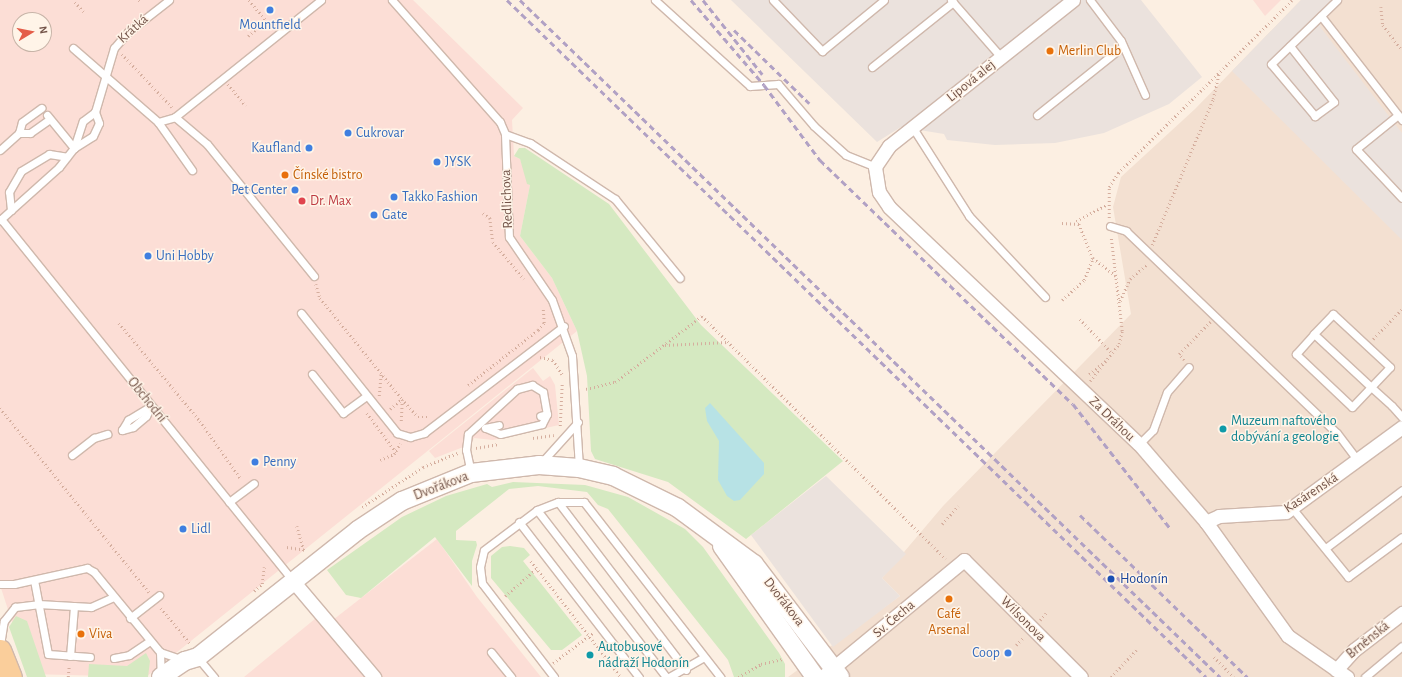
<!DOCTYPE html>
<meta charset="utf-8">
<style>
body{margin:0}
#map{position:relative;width:1402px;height:677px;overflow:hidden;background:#fcefe2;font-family:"Alegreya Sans",sans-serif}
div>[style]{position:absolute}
.residential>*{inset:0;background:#f3e0d1}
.commercial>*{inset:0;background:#fcded6}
.industrial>*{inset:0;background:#ebe2dd}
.green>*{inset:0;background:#d5e9c1}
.water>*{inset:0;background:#b7e2e5}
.path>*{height:2.5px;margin-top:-1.25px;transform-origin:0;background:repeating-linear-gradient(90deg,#d5ae9e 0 1px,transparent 0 4px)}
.roads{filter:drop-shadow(1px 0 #cfb8ac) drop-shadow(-1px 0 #cfb8ac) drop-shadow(0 1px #cfb8ac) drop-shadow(0 -1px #cfb8ac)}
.service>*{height:7px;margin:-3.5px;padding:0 3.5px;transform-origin:3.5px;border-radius:3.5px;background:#fff}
.minor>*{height:13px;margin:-6.5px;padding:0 6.5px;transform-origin:6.5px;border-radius:6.5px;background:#fff}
.secondary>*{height:18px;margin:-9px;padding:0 9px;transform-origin:9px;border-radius:9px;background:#fff}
.primary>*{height:21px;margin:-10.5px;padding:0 10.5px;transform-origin:10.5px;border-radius:10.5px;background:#face9b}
.rail>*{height:3px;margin-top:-1.5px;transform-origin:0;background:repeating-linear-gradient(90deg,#b1a1c4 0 6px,transparent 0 10px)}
.dots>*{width:11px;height:11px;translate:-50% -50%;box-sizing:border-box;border:2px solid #fff4e8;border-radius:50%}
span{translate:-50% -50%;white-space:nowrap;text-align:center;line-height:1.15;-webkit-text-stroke:3px #fff4e8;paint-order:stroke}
.shop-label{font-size:14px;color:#366cbe}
.left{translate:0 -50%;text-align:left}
.right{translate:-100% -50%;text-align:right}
.street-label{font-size:14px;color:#735449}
.food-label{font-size:14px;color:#c56008}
.health-label{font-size:14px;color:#be3a42}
.culture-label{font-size:14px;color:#0d838f}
.transit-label{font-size:14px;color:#164399}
.north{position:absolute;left:12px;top:12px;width:40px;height:40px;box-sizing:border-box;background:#fff4e8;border:1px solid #c7b4a8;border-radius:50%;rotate:80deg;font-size:11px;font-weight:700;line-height:16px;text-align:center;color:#735449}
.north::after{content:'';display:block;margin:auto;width:14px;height:18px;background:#e45d49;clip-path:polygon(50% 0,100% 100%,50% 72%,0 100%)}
</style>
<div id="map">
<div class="residential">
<div style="clip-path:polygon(1301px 0,1402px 0,1402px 677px,788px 677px,900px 596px,882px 578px,943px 506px,1131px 314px,1113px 207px,1121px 177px,1195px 109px)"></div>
</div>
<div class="commercial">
<div style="clip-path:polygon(evenodd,0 0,413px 0,523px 108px,512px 120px,514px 156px,520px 159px,530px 185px,520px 236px,552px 278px,577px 331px,146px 677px,29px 674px,0 585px,0 0,20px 20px,44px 20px,44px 44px,20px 44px,20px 20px)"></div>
<div style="clip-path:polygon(1253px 0,1281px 0,1265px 16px)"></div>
<div style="clip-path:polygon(533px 368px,543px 381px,550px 376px,555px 385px,559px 425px,493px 440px,474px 438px,471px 444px,435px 458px,429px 451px)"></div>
<div style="clip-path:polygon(437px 539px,477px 597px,541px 677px,244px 677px,321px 614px,329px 623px)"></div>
</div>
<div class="industrial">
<div style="clip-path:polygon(731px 0,1141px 0,1202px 77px,1169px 104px,1104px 133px,1055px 143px,995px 145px,947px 140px,944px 134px,901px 127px,877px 142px)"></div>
<div style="clip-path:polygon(1301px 0,1332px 0,1317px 15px,1321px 28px,1402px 133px,1402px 240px,1232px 71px)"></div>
<div style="clip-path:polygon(826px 476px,906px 554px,882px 578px,900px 596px,833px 647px,751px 535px)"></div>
</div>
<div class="green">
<div style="clip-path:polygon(519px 148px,525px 148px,609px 204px,701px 325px,843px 461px,746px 539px,668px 482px,595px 459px,591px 451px,587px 376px,577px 331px,552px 278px,520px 236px,530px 185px,527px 184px,520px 159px,514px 156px)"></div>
<div style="clip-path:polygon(513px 482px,585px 485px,628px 497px,685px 529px,703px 547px,779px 653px,785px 664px,785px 677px,734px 677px,728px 660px,608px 509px,598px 505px,587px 492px,538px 486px,509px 489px,456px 531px,456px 540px,476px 541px,477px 545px,472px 561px,472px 586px,435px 537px,361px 598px,346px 595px,327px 570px,402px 517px,446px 496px,487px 484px,492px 487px)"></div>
<div style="clip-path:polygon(510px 546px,524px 548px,530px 555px,523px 561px,582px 635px,562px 650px,551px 650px,491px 578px,491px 556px,502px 547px)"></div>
<div style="clip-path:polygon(16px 616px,27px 621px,46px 677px,49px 677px,27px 677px,9px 627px)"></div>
<div style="clip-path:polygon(146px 653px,150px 661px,148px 677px,88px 677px,89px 664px,127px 666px)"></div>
</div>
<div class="water">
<div style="clip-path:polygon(710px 403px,764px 463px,764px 474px,740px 500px,734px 501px,727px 496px,718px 480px,719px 441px,707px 421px,705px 408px)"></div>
</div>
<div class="path">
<div style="left:139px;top:0;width:1px;rotate:45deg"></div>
<div style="left:249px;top:0;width:30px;rotate:50deg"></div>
<div style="left:268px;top:23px;width:8px"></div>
<div style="left:75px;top:2px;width:13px;rotate:48deg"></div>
<div style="left:1381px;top:7px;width:18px;rotate:84deg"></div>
<div style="left:1383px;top:25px;width:31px;rotate:53deg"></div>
<div style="left:248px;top:36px;width:23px;rotate:-40deg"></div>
<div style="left:122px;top:54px;width:73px;rotate:46.7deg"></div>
<div style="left:228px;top:84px;width:28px;rotate:51deg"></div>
<div style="left:483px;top:213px;width:9px;rotate:36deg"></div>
<div style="left:490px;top:218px;width:24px;rotate:83deg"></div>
<div style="left:493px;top:242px;width:48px;rotate:50deg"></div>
<div style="left:1109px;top:218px;width:31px;rotate:-90deg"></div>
<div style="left:1109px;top:187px;width:17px;rotate:-57deg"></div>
<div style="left:1118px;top:173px;width:245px;rotate:-44.8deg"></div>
<div style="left:1076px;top:221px;width:34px;rotate:-28deg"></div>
<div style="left:1062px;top:223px;width:17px;rotate:3deg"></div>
<div style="left:1079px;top:224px;width:37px;rotate:68deg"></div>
<div style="left:1152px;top:245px;width:158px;rotate:-67.3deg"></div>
<div style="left:1213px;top:99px;width:27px;rotate:-77deg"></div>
<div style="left:316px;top:284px;width:15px;rotate:74deg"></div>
<div style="left:320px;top:298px;width:130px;rotate:50.9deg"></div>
<div style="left:402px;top:399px;width:24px;rotate:48deg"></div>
<div style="left:418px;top:417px;width:11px"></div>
<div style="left:1062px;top:300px;width:30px;rotate:-42deg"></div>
<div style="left:1084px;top:280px;width:24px;rotate:-68deg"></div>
<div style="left:1093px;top:258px;width:29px;rotate:38deg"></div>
<div style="left:1120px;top:301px;width:24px;rotate:-66deg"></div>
<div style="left:1130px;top:279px;width:23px;rotate:-41deg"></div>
<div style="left:1080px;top:319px;width:47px;rotate:46.7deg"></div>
<div style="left:119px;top:323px;width:127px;rotate:50.4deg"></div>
<div style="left:200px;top:421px;width:71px;rotate:54.7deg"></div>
<div style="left:1373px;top:339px;width:42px;rotate:-46deg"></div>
<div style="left:665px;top:345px;width:63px;rotate:-2.7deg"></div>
<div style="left:540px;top:357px;width:13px;rotate:13deg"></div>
<div style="left:553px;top:360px;width:17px;rotate:57deg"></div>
<div style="left:1184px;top:360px;width:8px;rotate:-130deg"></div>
<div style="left:1179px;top:354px;width:45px;rotate:-45.9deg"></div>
<div style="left:1089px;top:374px;width:23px;rotate:-38deg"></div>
<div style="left:1090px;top:381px;width:47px;rotate:-51.9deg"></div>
<div style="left:1119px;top:344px;width:13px;rotate:-77deg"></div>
<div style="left:1122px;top:331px;width:95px;rotate:-96.7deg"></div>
<div style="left:468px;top:385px;width:89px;rotate:-38.2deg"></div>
<div style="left:538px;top:330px;width:9px;rotate:-49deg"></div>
<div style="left:544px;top:323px;width:15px;rotate:-94deg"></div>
<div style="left:586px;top:389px;width:30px;rotate:-14deg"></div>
<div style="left:615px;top:382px;width:109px;rotate:-37.2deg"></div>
<div style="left:702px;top:316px;width:344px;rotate:44.9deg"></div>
<div style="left:379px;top:396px;width:23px;rotate:-85deg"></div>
<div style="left:0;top:408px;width:237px;rotate:51deg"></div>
<div style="left:390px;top:409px;width:16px;rotate:-40deg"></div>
<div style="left:367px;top:413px;width:49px;rotate:53.4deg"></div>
<div style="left:401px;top:421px;width:21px;rotate:-87deg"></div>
<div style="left:560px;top:426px;width:43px;rotate:-87.3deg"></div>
<div style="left:533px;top:438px;width:21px;rotate:-8deg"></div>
<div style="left:476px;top:448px;width:23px;rotate:-10deg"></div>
<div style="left:380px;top:460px;width:15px;rotate:-23deg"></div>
<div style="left:394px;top:454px;width:12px;rotate:-59deg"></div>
<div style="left:362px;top:507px;width:73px;rotate:-33.3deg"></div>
<div style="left:423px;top:467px;width:38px;rotate:-22deg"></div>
<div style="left:942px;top:524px;width:24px;rotate:-48deg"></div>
<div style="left:297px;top:526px;width:26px;rotate:74deg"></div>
<div style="left:287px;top:547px;width:18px;rotate:9deg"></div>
<div style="left:531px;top:561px;width:147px;rotate:52.2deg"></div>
<div style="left:254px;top:591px;width:11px;rotate:-41deg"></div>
<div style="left:262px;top:584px;width:17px;rotate:-83deg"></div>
<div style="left:505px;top:596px;width:43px;rotate:-41.2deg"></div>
<div style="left:161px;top:608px;width:45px;rotate:50.4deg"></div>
<div style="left:1040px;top:620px;width:9px;rotate:-49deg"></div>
<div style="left:1016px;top:645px;width:11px;rotate:-45deg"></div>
<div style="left:1214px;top:657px;width:28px;rotate:45deg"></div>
<div style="left:553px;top:663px;width:51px;rotate:-37.1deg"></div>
<div style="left:68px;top:677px;width:12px;rotate:-85deg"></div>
<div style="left:738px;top:677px;width:26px;rotate:-29deg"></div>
<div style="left:761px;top:664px;width:22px;rotate:-13deg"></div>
<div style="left:1111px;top:677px;width:37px;rotate:-47deg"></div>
</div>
<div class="roads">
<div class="service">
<div style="left:392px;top:0;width:163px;rotate:48.5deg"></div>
<div style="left:500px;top:122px;width:13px;rotate:67deg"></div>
<div style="left:505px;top:134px;width:103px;rotate:87.8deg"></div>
<div style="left:509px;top:237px;width:76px;rotate:55.7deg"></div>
<div style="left:552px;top:300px;width:59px;rotate:70.3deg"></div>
<div style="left:572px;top:356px;width:111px;rotate:86.4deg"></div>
<div style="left:655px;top:0;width:128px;rotate:42.2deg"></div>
<div style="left:750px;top:86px;width:28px;rotate:-4deg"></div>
<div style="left:778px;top:84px;width:55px;rotate:49.4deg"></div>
<div style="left:814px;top:126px;width:43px;rotate:42.2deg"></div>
<div style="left:846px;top:155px;width:31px;rotate:22deg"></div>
<div style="left:773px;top:0;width:71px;rotate:46.1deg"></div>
<div style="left:822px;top:51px;width:80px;rotate:-39.4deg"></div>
<div style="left:951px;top:0;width:74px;rotate:48.8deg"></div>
<div style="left:1090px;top:0;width:51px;rotate:52.9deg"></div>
<div style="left:1121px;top:41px;width:59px;rotate:66deg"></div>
<div style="left:1321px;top:16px;width:132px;rotate:52.1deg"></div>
<div style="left:1290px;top:46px;width:71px;rotate:51.8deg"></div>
<div style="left:1334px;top:102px;width:24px;rotate:144deg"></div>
<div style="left:1315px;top:116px;width:68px;rotate:-130.2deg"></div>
<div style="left:1271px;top:64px;width:92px;rotate:-44.1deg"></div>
<div style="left:73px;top:48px;width:113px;rotate:41deg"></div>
<div style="left:158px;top:122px;width:18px;rotate:-16deg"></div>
<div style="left:175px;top:117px;width:187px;rotate:-38.7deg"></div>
<div style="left:872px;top:67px;width:104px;rotate:-38.7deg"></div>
<div style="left:95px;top:112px;width:67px;rotate:-73.5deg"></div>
<div style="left:114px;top:48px;width:21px;rotate:-49deg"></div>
<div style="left:128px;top:32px;width:52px;rotate:-38deg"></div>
<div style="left:47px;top:115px;width:43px;rotate:50.7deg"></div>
<div style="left:1037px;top:115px;width:110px;rotate:-38.7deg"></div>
<div style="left:1398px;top:115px;width:54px;rotate:141deg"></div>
<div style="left:1356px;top:149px;width:67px;rotate:46.8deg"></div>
<div style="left:175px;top:117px;width:42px;rotate:40.2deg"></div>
<div style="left:207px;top:144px;width:170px;rotate:51deg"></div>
<div style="left:158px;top:122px;width:59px;rotate:54.7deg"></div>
<div style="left:913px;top:128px;width:104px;rotate:57.5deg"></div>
<div style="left:969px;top:216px;width:111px;rotate:46.8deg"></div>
<div style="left:19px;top:133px;width:11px"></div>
<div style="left:30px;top:133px;width:24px;rotate:-35deg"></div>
<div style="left:505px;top:134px;width:27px;rotate:20deg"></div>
<div style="left:530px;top:143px;width:102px;rotate:33.4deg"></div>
<div style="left:615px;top:199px;width:102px;rotate:50.6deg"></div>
<div style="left:74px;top:148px;width:28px;rotate:-72deg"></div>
<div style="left:83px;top:121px;width:15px;rotate:-37deg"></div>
<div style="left:0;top:150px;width:25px;rotate:-42deg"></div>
<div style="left:19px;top:133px;width:11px;rotate:-75deg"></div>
<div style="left:22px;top:122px;width:24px;rotate:-36deg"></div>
<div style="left:11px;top:210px;width:18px;rotate:-96deg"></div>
<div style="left:9px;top:192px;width:24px;rotate:-60deg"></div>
<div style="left:21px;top:171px;width:33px;rotate:-31deg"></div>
<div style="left:49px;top:154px;width:18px;rotate:9deg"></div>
<div style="left:1px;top:219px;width:465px;rotate:51.1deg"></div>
<div style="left:0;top:220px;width:79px;rotate:-41.9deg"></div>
<div style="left:59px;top:167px;width:24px;rotate:-52deg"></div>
<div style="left:74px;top:148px;width:22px;rotate:-32deg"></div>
<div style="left:93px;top:136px;width:14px;rotate:-65deg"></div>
<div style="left:99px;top:123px;width:12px;rotate:-110deg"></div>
<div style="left:1110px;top:226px;width:17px;rotate:17deg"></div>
<div style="left:1126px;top:231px;width:292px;rotate:43.8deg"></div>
<div style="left:1337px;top:433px;width:35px;rotate:53deg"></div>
<div style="left:301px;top:313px;width:154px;rotate:51.3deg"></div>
<div style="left:397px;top:433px;width:14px;rotate:17deg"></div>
<div style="left:410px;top:437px;width:15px;rotate:-16deg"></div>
<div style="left:424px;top:433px;width:176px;rotate:-37.4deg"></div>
<div style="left:1314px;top:334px;width:27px;rotate:132deg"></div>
<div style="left:1296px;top:354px;width:77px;rotate:43.4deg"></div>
<div style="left:1352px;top:407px;width:55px;rotate:-46.5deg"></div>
<div style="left:1390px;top:367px;width:78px;rotate:-137.1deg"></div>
<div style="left:1333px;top:314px;width:28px;rotate:134deg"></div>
<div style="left:1314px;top:334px;width:78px;rotate:42.9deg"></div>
<div style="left:1371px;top:387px;width:28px;rotate:42deg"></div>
<div style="left:1392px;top:406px;width:15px;rotate:48deg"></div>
<div style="left:312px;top:374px;width:50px;rotate:51.5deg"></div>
<div style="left:343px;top:413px;width:29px;rotate:-36deg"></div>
<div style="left:485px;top:428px;width:14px;rotate:-12deg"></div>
<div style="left:486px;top:428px;width:15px;rotate:23deg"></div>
<div style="left:500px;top:434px;width:43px;rotate:-13.4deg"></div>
<div style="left:542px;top:424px;width:11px;rotate:-63deg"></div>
<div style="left:122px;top:430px;width:11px;rotate:-15deg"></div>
<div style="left:133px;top:427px;width:17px;rotate:-40deg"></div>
<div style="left:146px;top:416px;width:11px;rotate:-63deg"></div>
<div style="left:122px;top:430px;width:12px;rotate:-59deg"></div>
<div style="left:128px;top:420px;width:27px;rotate:-31deg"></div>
<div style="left:1139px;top:444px;width:20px;rotate:-45deg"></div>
<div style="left:1153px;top:430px;width:40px;rotate:-69.8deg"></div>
<div style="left:1167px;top:392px;width:33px;rotate:-49deg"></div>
<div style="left:72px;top:455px;width:28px;rotate:-38deg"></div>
<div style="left:94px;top:438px;width:14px;rotate:-17deg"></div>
<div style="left:541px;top:463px;width:55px;rotate:-47.9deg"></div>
<div style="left:471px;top:473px;width:24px;rotate:-102deg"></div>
<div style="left:466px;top:450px;width:16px;rotate:-83deg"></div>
<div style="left:468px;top:434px;width:67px;rotate:-42.6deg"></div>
<div style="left:517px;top:389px;width:16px;rotate:-15deg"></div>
<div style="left:532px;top:385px;width:13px;rotate:32deg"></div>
<div style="left:543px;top:392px;width:22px;rotate:80deg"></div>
<div style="left:547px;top:414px;width:7px;rotate:164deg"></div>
<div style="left:229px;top:502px;width:31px;rotate:-37deg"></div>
<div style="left:558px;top:502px;width:211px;rotate:52.7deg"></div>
<div style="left:1292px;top:508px;width:89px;rotate:50.9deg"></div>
<div style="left:1348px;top:577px;width:67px;rotate:-36.5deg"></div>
<div style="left:537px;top:510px;width:211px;rotate:52.3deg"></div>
<div style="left:519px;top:522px;width:196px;rotate:52.3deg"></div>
<div style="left:1327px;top:547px;width:94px;rotate:-37.2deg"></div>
<div style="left:34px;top:580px;width:75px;rotate:79.3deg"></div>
<div style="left:48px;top:654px;width:42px;rotate:4.1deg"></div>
<div style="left:0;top:584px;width:14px"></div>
<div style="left:14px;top:584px;width:75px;rotate:-12.4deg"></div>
<div style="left:87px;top:568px;width:8px;rotate:30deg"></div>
<div style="left:94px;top:572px;width:104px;rotate:50.5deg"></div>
<div style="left:160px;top:652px;width:24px;rotate:19deg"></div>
<div style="left:130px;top:618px;width:37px;rotate:-38deg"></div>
<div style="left:0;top:645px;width:24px;rotate:-81deg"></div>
<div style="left:4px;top:621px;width:18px;rotate:-52deg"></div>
<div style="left:15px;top:607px;width:23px;rotate:-7deg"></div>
<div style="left:38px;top:604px;width:53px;rotate:3.2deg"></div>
<div style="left:91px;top:607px;width:24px;rotate:-24deg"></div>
<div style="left:160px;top:652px;width:24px;rotate:88deg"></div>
<div style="left:491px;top:652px;width:32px;rotate:51deg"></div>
<div style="left:70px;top:656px;width:50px;rotate:-85.4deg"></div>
<div style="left:114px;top:658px;width:15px;rotate:-11deg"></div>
<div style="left:129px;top:655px;width:25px;rotate:-34deg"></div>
<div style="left:198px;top:658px;width:25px;rotate:50deg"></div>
<div style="left:554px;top:677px;width:118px;rotate:-127.5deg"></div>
<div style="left:482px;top:583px;width:16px;rotate:-97deg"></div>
<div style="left:480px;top:567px;width:17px;rotate:-77deg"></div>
<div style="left:484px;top:550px;width:66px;rotate:-37deg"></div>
<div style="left:537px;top:510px;width:22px;rotate:-21deg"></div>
<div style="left:558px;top:502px;width:26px"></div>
<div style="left:584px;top:502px;width:222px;rotate:52.1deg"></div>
<div style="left:669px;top:677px;width:40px;rotate:-29.7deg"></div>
<div style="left:1365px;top:677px;width:48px;rotate:-40deg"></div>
</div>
<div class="minor">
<div style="left:1073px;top:0;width:235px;rotate:141.6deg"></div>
<div style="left:889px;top:146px;width:25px;rotate:124deg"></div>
<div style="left:875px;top:167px;width:25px;rotate:81deg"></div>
<div style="left:879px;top:192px;width:18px;rotate:56deg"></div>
<div style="left:889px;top:207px;width:344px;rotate:43.5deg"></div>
<div style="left:1139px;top:444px;width:103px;rotate:49.3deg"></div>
<div style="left:1206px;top:522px;width:140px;rotate:54.3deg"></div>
<div style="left:1288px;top:636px;width:72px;rotate:34.8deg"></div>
<div style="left:1206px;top:522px;width:14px;rotate:-25deg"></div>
<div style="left:1219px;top:516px;width:67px;rotate:-3.4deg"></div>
<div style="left:1286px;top:512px;width:144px;rotate:-36.2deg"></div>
<div style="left:293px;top:581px;width:126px;rotate:49.8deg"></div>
<div style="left:1336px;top:670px;width:27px;rotate:-48deg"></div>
<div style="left:1354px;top:650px;width:61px;rotate:-37.6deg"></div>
<div style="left:822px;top:677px;width:184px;rotate:-39.5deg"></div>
<div style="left:964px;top:560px;width:165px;rotate:45deg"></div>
</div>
<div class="secondary">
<div style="left:722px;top:546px;width:161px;rotate:54.6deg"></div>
<div style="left:161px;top:677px;width:29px;rotate:-34deg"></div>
<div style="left:185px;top:661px;width:14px;rotate:-17deg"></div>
<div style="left:198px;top:657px;width:204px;rotate:-38.4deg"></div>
<div style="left:358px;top:530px;width:53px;rotate:-33.4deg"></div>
<div style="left:402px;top:501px;width:74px;rotate:-22.1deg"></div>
<div style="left:471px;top:473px;width:68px;rotate:-6.7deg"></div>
<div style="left:539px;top:465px;width:40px;rotate:4.3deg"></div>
<div style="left:579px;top:468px;width:35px;rotate:13deg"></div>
<div style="left:613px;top:476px;width:72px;rotate:26.2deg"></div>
<div style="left:678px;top:508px;width:94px;rotate:36.4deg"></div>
<div style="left:754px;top:564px;width:142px;rotate:52.7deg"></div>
</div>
<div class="primary">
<div style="left:0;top:650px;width:29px;rotate:68deg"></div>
</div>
</div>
<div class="rail">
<div style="left:507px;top:0;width:973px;rotate:44.08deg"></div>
<div style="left:520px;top:0;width:974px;rotate:44.04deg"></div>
<div style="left:691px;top:0;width:112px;rotate:49.3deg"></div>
<div style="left:764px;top:85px;width:94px;rotate:53.3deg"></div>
<div style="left:820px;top:160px;width:351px;rotate:44deg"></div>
<div style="left:1073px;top:404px;width:157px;rotate:52deg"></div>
<div style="left:703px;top:0;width:95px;rotate:51.4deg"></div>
<div style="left:734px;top:30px;width:105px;rotate:44.2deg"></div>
<div style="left:1080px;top:515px;width:233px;rotate:44.1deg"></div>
</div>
<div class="dots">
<div style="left:270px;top:10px;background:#3f7fe0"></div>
<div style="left:1050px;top:51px;background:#e8710a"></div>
<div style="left:348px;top:133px;background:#3f7fe0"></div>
<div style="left:309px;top:148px;background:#3f7fe0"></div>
<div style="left:437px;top:162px;background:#3f7fe0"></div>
<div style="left:285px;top:175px;background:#e8710a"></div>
<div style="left:295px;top:190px;background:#3f7fe0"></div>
<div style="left:394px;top:197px;background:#3f7fe0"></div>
<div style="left:302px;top:201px;background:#e0444e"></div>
<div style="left:374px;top:215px;background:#3f7fe0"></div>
<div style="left:148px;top:256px;background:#3f7fe0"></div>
<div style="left:1223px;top:429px;background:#0f9aa8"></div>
<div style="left:255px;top:462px;background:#3f7fe0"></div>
<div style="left:183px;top:529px;background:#3f7fe0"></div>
<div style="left:1111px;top:579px;background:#1a4fb4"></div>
<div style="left:949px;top:599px;background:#e8710a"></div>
<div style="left:81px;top:634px;background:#e8710a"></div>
<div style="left:1008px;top:653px;background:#3f7fe0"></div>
<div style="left:590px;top:655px;background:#0f9aa8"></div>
</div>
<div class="shop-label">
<span style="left:270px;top:25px">Mountfield</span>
<span class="left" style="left:356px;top:133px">Cukrovar</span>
<span class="right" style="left:301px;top:148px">Kaufland</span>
<span class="left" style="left:445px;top:162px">JYSK</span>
<span class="right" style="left:287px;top:190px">Pet Center</span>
<span class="left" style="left:402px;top:197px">Takko Fashion</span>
<span class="left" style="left:382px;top:215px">Gate</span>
<span class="left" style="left:156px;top:256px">Uni Hobby</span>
<span class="left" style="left:263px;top:462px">Penny</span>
<span class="left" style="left:191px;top:529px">Lidl</span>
<span class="right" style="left:1000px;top:653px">Coop</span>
</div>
<div class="street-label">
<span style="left:133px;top:29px;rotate:-42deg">Krátká</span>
<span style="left:971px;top:81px;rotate:-39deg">Lipová alej</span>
<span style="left:507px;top:199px;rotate:-92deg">Redlichova</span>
<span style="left:147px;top:400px;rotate:51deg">Obchodní</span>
<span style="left:1112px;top:419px;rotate:44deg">Za Dráhou</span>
<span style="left:441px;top:486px;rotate:-21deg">Dvořákova</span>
<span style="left:1311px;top:493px;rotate:-33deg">Kasárenská</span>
<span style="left:784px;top:602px;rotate:52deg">Dvořákova</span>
<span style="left:894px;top:619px;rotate:-40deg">Sv. Čecha</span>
<span style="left:1023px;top:619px;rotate:45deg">Wilsonova</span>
<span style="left:1368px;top:640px;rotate:-39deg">Brněnská</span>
</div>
<div class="food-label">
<span class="left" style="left:1058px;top:51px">Merlin Club</span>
<span class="left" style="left:293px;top:175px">Čínské bistro</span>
<span style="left:949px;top:622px">Café<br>Arsenal</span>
<span class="left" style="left:89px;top:634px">Viva</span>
</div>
<div class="health-label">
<span class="left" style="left:310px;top:201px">Dr. Max</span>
</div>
<div class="culture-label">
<span class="left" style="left:1231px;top:429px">Muzeum naftového<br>dobývání a geologie</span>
<span class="left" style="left:598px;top:655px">Autobusové<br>nádraží Hodonín</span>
</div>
<div class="transit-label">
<span class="left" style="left:1120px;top:579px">Hodonín</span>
</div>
<div class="north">N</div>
</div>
